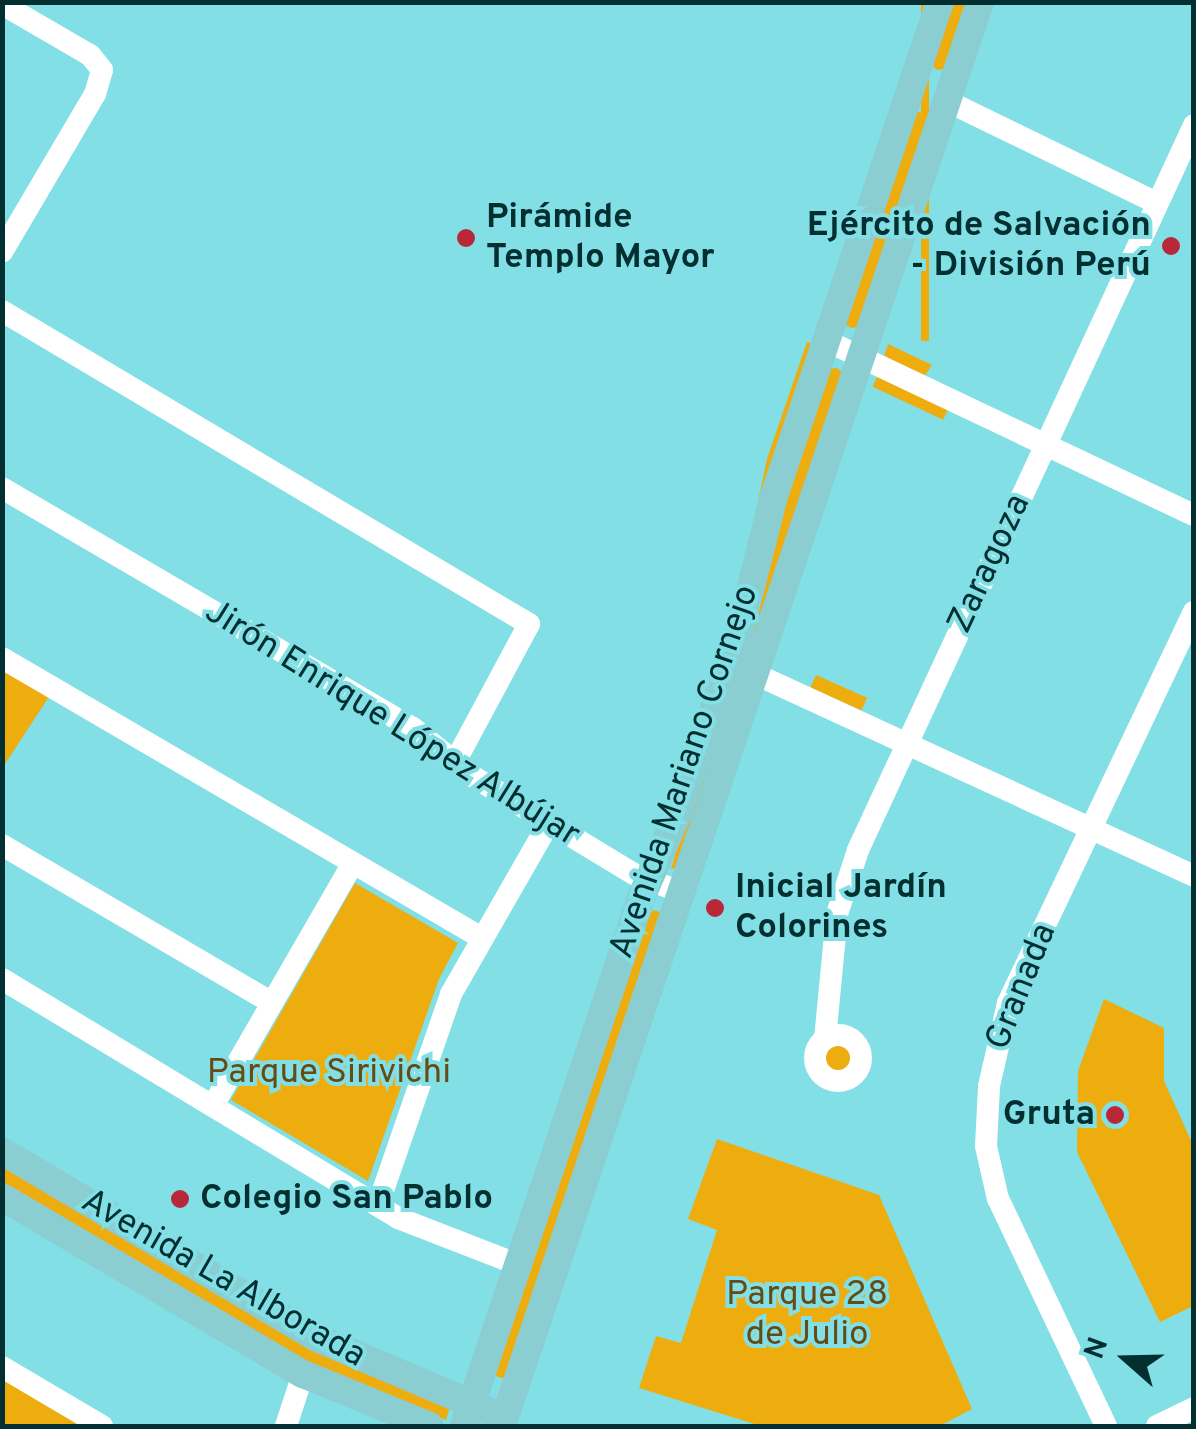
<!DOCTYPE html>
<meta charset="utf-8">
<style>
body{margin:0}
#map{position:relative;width:1196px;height:1429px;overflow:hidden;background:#81dfe5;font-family:Overpass,sans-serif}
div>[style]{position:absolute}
.green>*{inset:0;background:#eead0f;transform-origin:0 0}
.round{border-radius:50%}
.minor>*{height:22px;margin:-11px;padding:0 11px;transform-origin:11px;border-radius:11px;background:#fff}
.minor>.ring{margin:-11px;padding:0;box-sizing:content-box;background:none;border:22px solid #fff;border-radius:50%}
.major>*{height:28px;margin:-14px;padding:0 14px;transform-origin:14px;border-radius:14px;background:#8aced2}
.dots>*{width:28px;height:28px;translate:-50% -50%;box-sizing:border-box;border:5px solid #81dfe5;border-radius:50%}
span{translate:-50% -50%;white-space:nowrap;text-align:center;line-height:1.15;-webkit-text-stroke:8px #81dfe5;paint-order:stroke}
.poi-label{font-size:35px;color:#032f31;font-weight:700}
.left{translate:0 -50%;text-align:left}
.right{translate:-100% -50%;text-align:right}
.street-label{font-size:35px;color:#032f31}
.park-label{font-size:35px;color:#664b14}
.frame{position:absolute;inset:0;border:5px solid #032f31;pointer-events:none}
.north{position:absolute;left:1076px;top:1309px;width:100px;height:100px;-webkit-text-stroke:8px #81dfe5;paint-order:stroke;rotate:290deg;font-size:28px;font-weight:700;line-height:40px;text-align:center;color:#032f31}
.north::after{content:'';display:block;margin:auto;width:35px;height:45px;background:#032f31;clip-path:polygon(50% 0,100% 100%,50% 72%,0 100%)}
</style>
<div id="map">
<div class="green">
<div style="left:921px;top:3px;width:8px;height:338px"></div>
<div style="clip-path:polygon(948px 3px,971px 3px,944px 69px,937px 70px,932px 65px)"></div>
<div style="clip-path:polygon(916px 111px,929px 116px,859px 327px,851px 328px,844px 324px)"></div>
<div style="clip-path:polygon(807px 342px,814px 344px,754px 521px,767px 459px)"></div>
<div style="clip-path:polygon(888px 344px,932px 365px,924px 377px,884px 356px)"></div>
<div style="clip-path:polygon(837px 368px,842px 372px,677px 868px,671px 869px,777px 512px,828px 369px)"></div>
<div style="left:878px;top:375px;width:78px;height:13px;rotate:25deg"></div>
<div style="clip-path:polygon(3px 665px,54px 689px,3px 767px)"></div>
<div style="left:816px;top:675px;width:56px;height:14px;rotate:24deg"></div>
<div style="clip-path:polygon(355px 883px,458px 943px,439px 979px,368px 1181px,231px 1100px)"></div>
<div style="clip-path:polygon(653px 910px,667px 914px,505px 1379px,486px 1373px,640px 929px)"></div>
<div style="clip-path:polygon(1104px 999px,1164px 1028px,1164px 1081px,1193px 1145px,1193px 1306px,1160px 1322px,1077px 1152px,1078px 1071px)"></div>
<div class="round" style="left:823px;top:1042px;width:30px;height:30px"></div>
<div style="clip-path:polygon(717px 1139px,879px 1195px,972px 1409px,940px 1426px,761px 1426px,639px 1388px,656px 1336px,681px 1343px,717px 1230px,688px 1219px)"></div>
<div style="clip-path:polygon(3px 1160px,452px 1399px,446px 1420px,309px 1365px,3px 1184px)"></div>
<div style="clip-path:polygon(2px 1367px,102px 1426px,3px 1426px)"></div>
</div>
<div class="minor">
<div style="left:2px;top:4px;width:102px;rotate:30.1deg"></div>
<div style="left:90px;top:55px;width:19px;rotate:51deg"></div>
<div style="left:102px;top:70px;width:25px;rotate:106deg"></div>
<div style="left:95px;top:94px;width:183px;rotate:120.5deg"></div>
<div style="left:947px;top:101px;width:233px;rotate:25.9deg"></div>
<div style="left:2px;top:311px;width:613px;rotate:30.71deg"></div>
<div style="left:529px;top:624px;width:157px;rotate:118.2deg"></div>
<div style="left:827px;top:341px;width:406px;rotate:25.4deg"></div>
<div style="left:2px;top:488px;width:476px;rotate:30.3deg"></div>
<div style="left:413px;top:728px;width:76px;rotate:39.1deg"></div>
<div style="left:472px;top:776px;width:189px;rotate:31.2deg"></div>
<div style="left:634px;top:874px;width:50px;rotate:21deg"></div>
<div style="left:2px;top:658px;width:553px;rotate:30.27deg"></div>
<div style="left:755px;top:674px;width:483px;rotate:24.7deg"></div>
<div style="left:2px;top:845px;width:313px;rotate:30.3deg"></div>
<div style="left:2px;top:979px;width:463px;rotate:31.1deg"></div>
<div style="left:398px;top:1218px;width:130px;rotate:21.2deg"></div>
<div class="ring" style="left:815px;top:1035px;width:24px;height:24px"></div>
<div style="left:825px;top:1039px;width:126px;rotate:-84.5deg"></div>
<div style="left:837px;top:914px;width:67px;rotate:-71.8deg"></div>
<div style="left:858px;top:850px;width:799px;rotate:-65.13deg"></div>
<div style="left:215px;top:1102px;width:276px;rotate:-60deg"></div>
<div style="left:378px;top:1205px;width:223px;rotate:-70.9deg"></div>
<div style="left:451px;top:994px;width:197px;rotate:-60.2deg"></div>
<div style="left:2px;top:1367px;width:116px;rotate:30.5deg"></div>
<div style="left:286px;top:1426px;width:55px;rotate:-71.9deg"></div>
<div style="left:1106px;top:1426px;width:251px;rotate:-115.4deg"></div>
<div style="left:998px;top:1199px;width:54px;rotate:-102.8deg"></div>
<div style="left:986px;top:1146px;width:60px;rotate:-87.1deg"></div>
<div style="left:989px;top:1086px;width:85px;rotate:-77.1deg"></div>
<div style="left:1008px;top:1003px;width:433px;rotate:-64.6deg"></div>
<div style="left:1157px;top:1426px;width:41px;rotate:-25.9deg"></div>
</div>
<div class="major">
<div style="left:2px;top:1151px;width:366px;rotate:30.7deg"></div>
<div style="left:317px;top:1338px;width:187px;rotate:23deg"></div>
<div style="left:2px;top:1197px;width:349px;rotate:30.5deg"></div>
<div style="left:303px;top:1374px;width:137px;rotate:22.3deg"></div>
<div style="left:464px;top:1426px;width:557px;rotate:-71.47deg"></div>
<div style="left:641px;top:898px;width:93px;rotate:-66.5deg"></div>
<div style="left:678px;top:813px;width:181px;rotate:-71deg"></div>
<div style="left:737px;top:642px;width:151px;rotate:-75.8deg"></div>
<div style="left:774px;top:496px;width:521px;rotate:-71.43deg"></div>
<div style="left:502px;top:1426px;width:1502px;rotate:-71.44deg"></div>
</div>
<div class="dots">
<div style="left:466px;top:238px;background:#b92839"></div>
<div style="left:1171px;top:246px;background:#b92839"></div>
<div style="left:715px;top:908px;background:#b92839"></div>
<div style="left:1115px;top:1115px;background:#b92839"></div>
<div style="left:180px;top:1199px;background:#b92839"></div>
</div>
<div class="poi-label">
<span class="left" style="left:486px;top:238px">Pirámide<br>Templo Mayor</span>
<span class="right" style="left:1151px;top:246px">Ejército de Salvación<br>- División Perú</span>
<span class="left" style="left:735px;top:908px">Inicial Jardín<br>Colorines</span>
<span class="right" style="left:1095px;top:1115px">Gruta</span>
<span class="left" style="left:200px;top:1199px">Colegio San Pablo</span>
</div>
<div class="street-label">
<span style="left:990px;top:564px;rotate:-65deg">Zaragoza</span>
<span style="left:392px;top:724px;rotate:32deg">Jirón Enrique López Albújar</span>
<span style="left:685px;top:772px;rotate:-71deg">Avenida Mariano Cornejo</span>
<span style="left:1022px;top:987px;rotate:-68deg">Granada</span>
<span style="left:223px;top:1279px;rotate:30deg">Avenida La Alborada</span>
</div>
<div class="park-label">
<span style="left:329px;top:1073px">Parque Sirivichi</span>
<span style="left:807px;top:1315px">Parque 28<br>de Julio</span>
</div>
<div class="frame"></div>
<div class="north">N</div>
</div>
